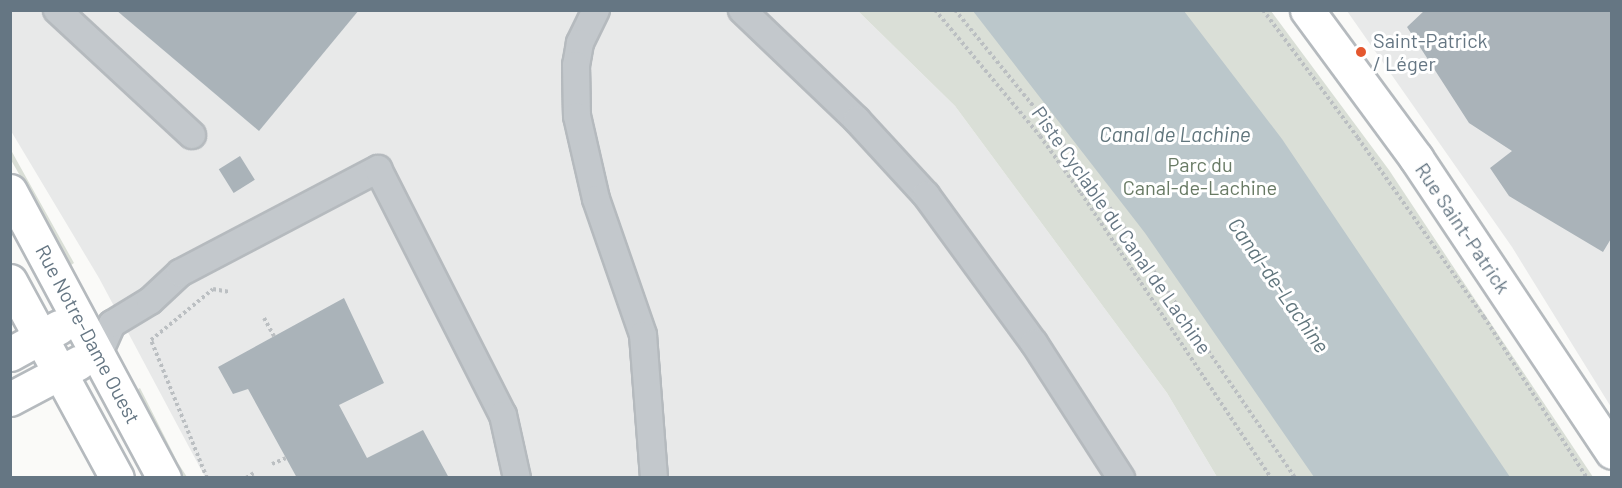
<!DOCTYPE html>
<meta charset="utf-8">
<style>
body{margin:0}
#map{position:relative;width:1622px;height:488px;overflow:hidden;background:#fafaf8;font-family:Barlow,sans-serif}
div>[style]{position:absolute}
.built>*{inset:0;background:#e8e9e9}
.green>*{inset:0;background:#dadfd7}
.water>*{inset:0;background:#bbc7cb}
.building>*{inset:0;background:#aab3b9;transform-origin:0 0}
.path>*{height:4px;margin-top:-2px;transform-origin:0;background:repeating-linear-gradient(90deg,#bbbfc2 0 3px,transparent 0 6px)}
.roads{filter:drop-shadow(2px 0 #b5babe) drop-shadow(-2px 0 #b5babe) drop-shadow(0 2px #b5babe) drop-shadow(0 -2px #b5babe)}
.minor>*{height:26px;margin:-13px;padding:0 13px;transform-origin:13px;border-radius:13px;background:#c3c8cc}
.major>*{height:33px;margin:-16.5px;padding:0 16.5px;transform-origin:16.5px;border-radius:16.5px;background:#fff}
.dots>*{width:16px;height:16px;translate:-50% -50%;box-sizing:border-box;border:3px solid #fff;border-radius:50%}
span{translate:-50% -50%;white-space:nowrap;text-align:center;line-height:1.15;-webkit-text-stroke:6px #fff;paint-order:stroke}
.poi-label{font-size:20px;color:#657683}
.left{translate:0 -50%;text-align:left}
.park-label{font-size:20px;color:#687a64}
.street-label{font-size:20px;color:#657683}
.water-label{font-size:21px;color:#60757c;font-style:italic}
.frame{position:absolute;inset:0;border:12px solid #657683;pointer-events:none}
</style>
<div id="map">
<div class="built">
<div style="clip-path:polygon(11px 11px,858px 11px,955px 106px,1167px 393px,1217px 477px,205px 477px,99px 278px,11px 131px)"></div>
<div style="clip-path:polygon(1347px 11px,1611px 11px,1611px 407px,1512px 247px)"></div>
</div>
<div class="green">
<div style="clip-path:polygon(858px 11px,1271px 11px,1389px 170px,1593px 477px,1217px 477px,1167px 393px,955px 106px)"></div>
<div style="clip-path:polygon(11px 150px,17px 161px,74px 263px,71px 265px,11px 160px)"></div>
<div style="clip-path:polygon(140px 388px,178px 463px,187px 477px,182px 477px,136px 390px)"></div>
</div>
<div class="water">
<div style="clip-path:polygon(973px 11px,1184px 11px,1282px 139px,1510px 477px,1314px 477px,1145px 233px)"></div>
</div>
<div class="building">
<div style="clip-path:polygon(116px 10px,359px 10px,259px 131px)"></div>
<div style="clip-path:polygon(1425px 10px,1612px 10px,1612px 237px,1603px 252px,1509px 196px,1490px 168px,1512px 151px,1469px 123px,1407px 27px)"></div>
<div style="left:240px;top:156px;width:28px;height:25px;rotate:58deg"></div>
<div style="clip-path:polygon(344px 298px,384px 383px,339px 405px,367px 458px,423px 430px,449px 478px,297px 478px,248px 389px,233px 394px,218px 367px)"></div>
</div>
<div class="path">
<div style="left:935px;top:10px;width:164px;rotate:50.2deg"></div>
<div style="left:1040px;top:136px;width:70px;rotate:54.3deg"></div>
<div style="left:1081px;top:193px;width:343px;rotate:56.3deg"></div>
<div style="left:955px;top:10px;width:155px;rotate:50.8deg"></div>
<div style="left:1053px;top:130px;width:114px;rotate:53.9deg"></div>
<div style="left:1120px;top:222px;width:310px;rotate:55.6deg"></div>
<div style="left:1263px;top:10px;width:159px;rotate:53.4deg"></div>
<div style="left:1358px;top:138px;width:219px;rotate:54.9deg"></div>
<div style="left:1484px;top:317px;width:191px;rotate:57.4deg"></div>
<div style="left:264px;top:318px;width:21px;rotate:61deg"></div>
<div style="left:272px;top:464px;width:15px;rotate:-23deg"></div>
<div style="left:207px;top:478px;width:149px;rotate:-112.1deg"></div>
<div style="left:151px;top:340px;width:80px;rotate:-39.4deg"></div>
<div style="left:213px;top:289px;width:17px;rotate:10deg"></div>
<div style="left:246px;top:478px;width:9px;rotate:-32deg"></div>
</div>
<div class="roads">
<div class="minor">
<div style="left:57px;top:10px;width:184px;rotate:42.8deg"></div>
<div style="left:596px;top:10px;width:37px;rotate:116deg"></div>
<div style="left:580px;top:43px;width:22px;rotate:100deg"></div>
<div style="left:576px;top:65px;width:51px;rotate:88.9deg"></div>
<div style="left:577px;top:116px;width:85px;rotate:77.1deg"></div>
<div style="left:596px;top:199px;width:144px;rotate:70.9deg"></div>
<div style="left:643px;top:335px;width:143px;rotate:85.6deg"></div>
<div style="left:742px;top:10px;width:159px;rotate:43.7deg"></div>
<div style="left:857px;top:120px;width:102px;rotate:47.4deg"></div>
<div style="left:926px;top:195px;width:183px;rotate:53.9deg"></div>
<div style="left:1034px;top:343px;width:161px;rotate:57.2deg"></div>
<div style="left:99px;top:353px;width:32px;rotate:-66deg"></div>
<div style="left:112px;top:324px;width:44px;rotate:-31.2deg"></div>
<div style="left:150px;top:301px;width:41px;rotate:-43deg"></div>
<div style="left:180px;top:273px;width:224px;rotate:-27.7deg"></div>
<div style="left:378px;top:169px;width:276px;rotate:63.1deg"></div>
<div style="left:503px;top:415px;width:65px;rotate:77.5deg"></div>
</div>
<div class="major">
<div style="left:1307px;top:10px;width:184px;rotate:53.6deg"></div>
<div style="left:1416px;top:158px;width:353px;rotate:56.3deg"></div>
<div style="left:10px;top:191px;width:326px;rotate:61.8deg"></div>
<div style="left:10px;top:281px;width:224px;rotate:61.5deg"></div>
<div style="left:10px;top:354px;width:56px;rotate:-28.9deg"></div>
<div style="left:10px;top:399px;width:77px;rotate:-27.9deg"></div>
</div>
</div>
<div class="dots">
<div style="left:1361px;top:52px;background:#e4572e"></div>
</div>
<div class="poi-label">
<span class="left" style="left:1373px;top:52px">Saint-Patrick<br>/ Léger</span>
</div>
<div class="park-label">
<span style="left:1200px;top:176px">Parc du<br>Canal-de-Lachine</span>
</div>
<div class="street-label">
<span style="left:1463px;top:228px;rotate:56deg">Rue Saint-Patrick</span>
<span style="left:1122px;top:230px;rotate:55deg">Piste Cyclable du Canal de Lachine</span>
<span style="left:88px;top:334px;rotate:62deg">Rue Notre-Dame Ouest</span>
</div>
<div class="water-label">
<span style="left:1175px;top:134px">Canal de Lachine</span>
<span style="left:1279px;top:285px;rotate:55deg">Canal-de-Lachine</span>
</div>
<div class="frame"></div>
</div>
